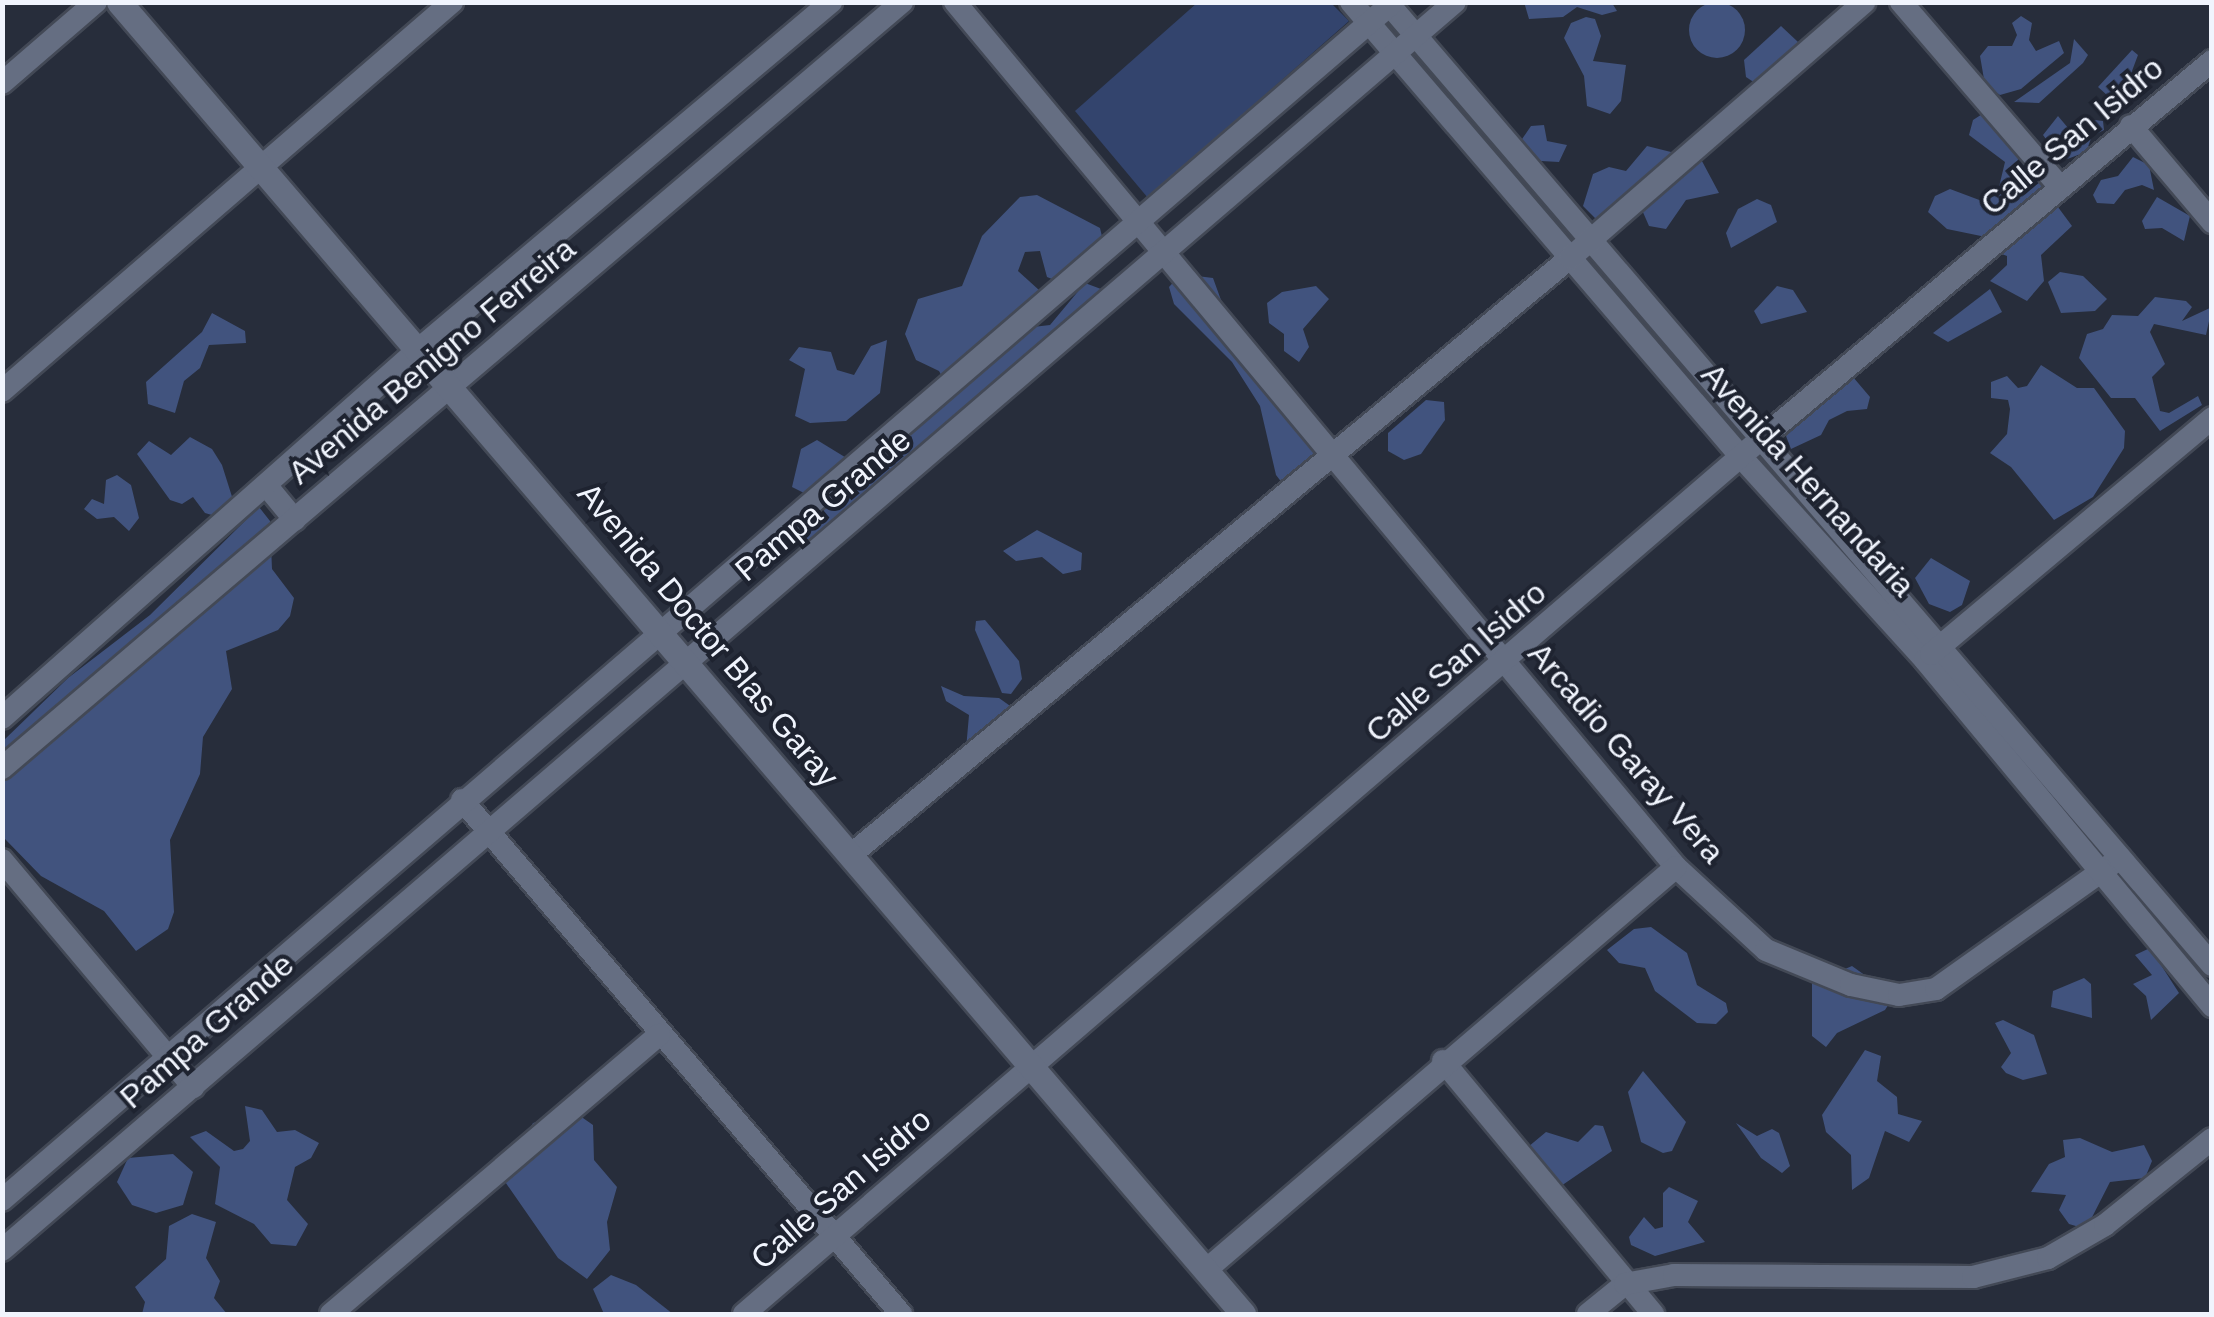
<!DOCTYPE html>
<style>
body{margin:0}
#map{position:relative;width:2214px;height:1317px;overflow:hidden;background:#272d3b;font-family:Arial,sans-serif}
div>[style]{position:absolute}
.green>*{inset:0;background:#33446d}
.forest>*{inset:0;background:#41537e}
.round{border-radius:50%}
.roads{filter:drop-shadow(2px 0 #434956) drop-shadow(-2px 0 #434956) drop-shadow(0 2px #434956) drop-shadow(0 -2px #434956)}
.minor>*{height:22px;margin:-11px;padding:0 11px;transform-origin:11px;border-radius:11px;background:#656e82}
.tertiary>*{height:25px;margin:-12.5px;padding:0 12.5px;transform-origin:12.5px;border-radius:12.5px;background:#656e82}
span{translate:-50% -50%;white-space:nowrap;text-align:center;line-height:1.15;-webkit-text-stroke:8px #1e2330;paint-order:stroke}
.street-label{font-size:32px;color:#f0f4fd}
.frame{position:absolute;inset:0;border:5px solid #f0f4fd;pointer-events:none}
</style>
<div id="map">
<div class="green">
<div style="clip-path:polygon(1197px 3px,1331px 3px,1349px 21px,1148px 198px,1075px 111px)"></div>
</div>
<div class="forest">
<div style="clip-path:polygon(1524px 2px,1612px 3px,1617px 11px,1602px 15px,1577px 7px,1563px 17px,1529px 19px)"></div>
<div class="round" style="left:1689px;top:2px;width:56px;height:56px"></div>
<div style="clip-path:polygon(2021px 16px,2032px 23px,2029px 40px,2036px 51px,2059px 41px,2064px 53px,2021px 89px,2000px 95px,1985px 85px,1980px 56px,1988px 46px,2012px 46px,2017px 35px,2012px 23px)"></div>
<div style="clip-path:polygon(1586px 17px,1595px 19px,1601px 36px,1593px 61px,1626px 65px,1621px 101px,1610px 114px,1587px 106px,1584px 76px,1564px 38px,1571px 23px)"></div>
<div style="clip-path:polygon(1781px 26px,1798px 42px,1796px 62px,1761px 87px,1746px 77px,1744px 60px)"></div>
<div style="clip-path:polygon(2074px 39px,2088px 55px,2083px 63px,2039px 103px,2014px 102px,2070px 63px)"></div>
<div style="clip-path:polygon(2132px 50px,2138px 55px,2132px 71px,2138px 87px,2117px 104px,2098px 87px)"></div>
<div style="clip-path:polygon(1987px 111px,2072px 226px,2041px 255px,2044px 281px,2027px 301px,1990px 281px,2007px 265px,2007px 256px,1991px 250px,1981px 236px,1947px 229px,1928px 212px,1935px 196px,1950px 189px,1982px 201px,1997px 195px,2005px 162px,1969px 135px,1973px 120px)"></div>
<div style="clip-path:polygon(2058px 116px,2074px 135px,2095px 120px,2103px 121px,2104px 130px,2092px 136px,2086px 152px,2062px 161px,2043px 135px)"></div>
<div style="clip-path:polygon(1544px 125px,1547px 141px,1567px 145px,1559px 162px,1541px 161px,1520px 142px,1531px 126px)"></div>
<div style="clip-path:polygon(1647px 146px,1679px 154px,1695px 148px,1719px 193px,1686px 200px,1666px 229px,1649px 226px,1642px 210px,1596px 219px,1583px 206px,1593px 174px,1609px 167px,1626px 171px)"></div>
<div style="clip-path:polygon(2133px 157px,2149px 165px,2154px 190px,2142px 185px,2125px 190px,2114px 204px,2097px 203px,2093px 195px,2101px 180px,2118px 176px)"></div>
<div style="clip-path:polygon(1037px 195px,1100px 228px,1104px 245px,1062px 283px,1047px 277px,1040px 251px,1025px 252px,1018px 271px,1050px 300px,1033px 327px,1050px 325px,1085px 283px,1109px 292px,851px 532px,809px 540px,792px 536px,800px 519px,822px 502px,792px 487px,801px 449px,817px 440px,853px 462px,947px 386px,939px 371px,916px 360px,905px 334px,918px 299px,962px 286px,982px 236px,1020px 197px)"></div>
<div style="clip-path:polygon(2157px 197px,2190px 216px,2184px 241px,2162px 228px,2145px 229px,2142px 221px)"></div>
<div style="clip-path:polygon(1757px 199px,1771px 205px,1777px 222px,1731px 248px,1726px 233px,1738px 209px)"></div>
<div style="clip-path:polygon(2060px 272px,2083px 276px,2107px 299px,2095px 311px,2061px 313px,2048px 282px)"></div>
<div style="clip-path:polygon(1181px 274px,1213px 278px,1225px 311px,1315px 444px,1312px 464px,1286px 488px,1276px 475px,1260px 406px,1232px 362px,1174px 304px,1169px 287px)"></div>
<div style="clip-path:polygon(1316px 286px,1329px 299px,1303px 329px,1309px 347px,1299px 362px,1284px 351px,1284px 334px,1269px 323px,1267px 303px,1282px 292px)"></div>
<div style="clip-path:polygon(1777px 286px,1793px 290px,1807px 312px,1761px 324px,1754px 311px)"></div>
<div style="clip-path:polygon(1990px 289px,2002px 312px,1948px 342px,1933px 333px)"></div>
<div style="clip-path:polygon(2155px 297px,2186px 301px,2192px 307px,2182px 321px,2212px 307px,2206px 335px,2154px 324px,2150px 332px,2165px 364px,2152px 377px,2160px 411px,2169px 413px,2198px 396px,2202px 405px,2160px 431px,2135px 398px,2111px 398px,2079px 358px,2087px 334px,2103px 329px,2112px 315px,2138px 316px)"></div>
<div style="clip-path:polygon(212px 313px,245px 331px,246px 343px,209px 345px,200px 368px,184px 381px,175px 413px,148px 404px,146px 382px,202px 332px)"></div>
<div style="clip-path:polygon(887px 340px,880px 393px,846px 421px,810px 423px,795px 416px,805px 369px,789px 360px,799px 347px,831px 352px,837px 370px,854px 375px,871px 346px)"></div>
<div style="clip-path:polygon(2041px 365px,2077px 388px,2094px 388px,2125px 431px,2124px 448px,2093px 497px,2054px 520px,2011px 467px,1990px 453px,2007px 434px,2010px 409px,2008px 400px,1991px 398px,1991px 382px,2007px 376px,2018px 388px,2027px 386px)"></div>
<div style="clip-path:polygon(1853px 377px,1870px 397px,1867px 409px,1847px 411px,1829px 420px,1821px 435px,1791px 449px,1786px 436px)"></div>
<div style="clip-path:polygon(1426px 400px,1444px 402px,1445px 420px,1421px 454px,1404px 460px,1388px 451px,1388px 433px)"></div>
<div style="clip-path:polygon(190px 437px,212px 449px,222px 465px,234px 503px,222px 518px,205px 513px,193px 497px,182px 504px,170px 500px,137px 454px,149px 441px,171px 455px)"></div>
<div style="clip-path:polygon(117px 475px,131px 485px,139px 518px,129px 531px,114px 517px,97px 519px,84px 509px,92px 499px,104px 504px,106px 480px)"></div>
<div style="clip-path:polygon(259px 507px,270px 521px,272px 569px,294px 598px,290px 616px,278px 630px,226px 651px,232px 689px,203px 737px,200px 774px,170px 840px,174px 912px,168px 929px,136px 951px,104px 911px,41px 876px,5px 839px,2px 742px,68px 678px,150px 615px)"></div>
<div style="clip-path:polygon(1037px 530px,1082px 553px,1081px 570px,1063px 574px,1042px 557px,1016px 561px,1003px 551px)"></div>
<div style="clip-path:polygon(1931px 558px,1970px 581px,1962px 605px,1950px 612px,1929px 604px,1915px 578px)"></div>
<div style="clip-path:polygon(985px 620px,1019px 661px,1022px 679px,1011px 694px,1002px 693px,975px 630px,976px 621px)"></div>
<div style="clip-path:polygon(941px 686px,964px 696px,999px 698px,1013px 708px,1016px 727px,1007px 744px,982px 755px,966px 749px,969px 715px,946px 701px)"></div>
<div style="clip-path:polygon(1651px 927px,1687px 953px,1697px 985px,1726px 1003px,1728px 1012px,1716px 1024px,1697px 1023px,1655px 991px,1645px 968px,1619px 963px,1607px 950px,1634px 929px)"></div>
<div style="clip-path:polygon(2150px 948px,2179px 993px,2151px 1020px,2146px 996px,2133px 984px,2152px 975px,2135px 955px)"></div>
<div style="clip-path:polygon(1852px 966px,1894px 996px,1885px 1010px,1837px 1033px,1826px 1047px,1812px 1036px,1812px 983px)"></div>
<div style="clip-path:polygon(2084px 978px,2091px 984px,2092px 1018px,2051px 1007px,2053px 991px)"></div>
<div style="clip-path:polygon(2003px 1020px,2034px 1035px,2047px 1074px,2023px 1080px,2006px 1073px,2001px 1067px,2011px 1053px,1995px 1023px)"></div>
<div style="clip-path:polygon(1865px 1050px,1881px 1056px,1877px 1081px,1897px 1097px,1898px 1114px,1922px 1121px,1909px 1142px,1885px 1131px,1869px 1178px,1852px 1190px,1851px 1155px,1826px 1132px,1822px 1115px)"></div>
<div style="clip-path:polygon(1643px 1071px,1686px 1122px,1672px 1151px,1663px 1153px,1641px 1142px,1628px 1092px)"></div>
<div style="clip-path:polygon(245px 1106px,262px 1110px,277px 1132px,295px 1130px,319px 1143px,311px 1158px,295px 1167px,287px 1200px,308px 1224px,296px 1246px,271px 1244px,254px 1224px,215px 1204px,220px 1167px,190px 1137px,206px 1131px,234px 1151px,243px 1149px,250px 1141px)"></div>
<div style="clip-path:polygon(573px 1111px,593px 1125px,594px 1160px,617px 1187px,607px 1222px,610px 1250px,587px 1279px,558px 1258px,501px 1176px,533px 1123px)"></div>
<div style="clip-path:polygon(1736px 1123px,1757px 1136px,1772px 1129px,1779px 1133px,1790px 1166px,1782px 1173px,1761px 1158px)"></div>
<div style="clip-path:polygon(1595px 1125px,1603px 1126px,1612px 1151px,1561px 1186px,1528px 1147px,1546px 1132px,1578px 1142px)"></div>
<div style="clip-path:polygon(2080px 1138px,2112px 1152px,2144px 1145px,2152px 1161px,2145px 1178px,2110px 1182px,2086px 1229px,2069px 1224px,2059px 1210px,2066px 1195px,2031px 1192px,2049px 1164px,2065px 1157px,2063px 1140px)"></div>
<div style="clip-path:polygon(173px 1154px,193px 1172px,183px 1205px,156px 1213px,132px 1205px,117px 1182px,128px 1158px)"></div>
<div style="clip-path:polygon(1669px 1187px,1698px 1201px,1688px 1222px,1705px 1242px,1655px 1256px,1631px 1245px,1629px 1237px,1644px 1217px,1655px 1229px,1663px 1227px,1663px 1193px)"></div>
<div style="clip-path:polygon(192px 1214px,216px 1222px,206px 1258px,220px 1281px,214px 1298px,227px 1314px,142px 1314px,145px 1302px,135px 1287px,166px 1259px,169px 1226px)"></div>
<div style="clip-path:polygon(611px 1275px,636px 1285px,673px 1314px,604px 1314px,593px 1289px)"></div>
</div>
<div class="roads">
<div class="minor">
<div style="left:955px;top:2px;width:1126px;rotate:50.19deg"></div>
<div style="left:1676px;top:867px;width:122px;rotate:42.7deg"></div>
<div style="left:1766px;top:950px;width:92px;rotate:22.4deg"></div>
<div style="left:1851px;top:985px;width:49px;rotate:11.8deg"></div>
<div style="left:1899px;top:995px;width:37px;rotate:-9deg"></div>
<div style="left:1936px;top:989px;width:226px;rotate:-35.4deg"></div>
<div style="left:1351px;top:2px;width:601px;rotate:49.39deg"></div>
<div style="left:1742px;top:458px;width:273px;rotate:47.8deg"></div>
<div style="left:1925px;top:660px;width:450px;rotate:50.3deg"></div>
<div style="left:1387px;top:2px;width:1268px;rotate:49.41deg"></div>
<div style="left:1901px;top:2px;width:245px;rotate:49.3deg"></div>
<div style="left:2px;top:83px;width:124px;rotate:-40.8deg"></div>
<div style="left:2131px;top:126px;width:126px;rotate:49.8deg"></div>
<div style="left:2px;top:391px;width:595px;rotate:-40.84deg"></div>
<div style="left:266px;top:485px;width:45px;rotate:50.4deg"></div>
<div style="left:1931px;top:654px;width:367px;rotate:-40deg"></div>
<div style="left:2px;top:718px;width:557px;rotate:-41.51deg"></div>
<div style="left:419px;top:349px;width:539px;rotate:-40.11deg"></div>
<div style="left:2px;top:768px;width:1182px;rotate:-40.4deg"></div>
<div style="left:462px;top:800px;width:676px;rotate:49.5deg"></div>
<div style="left:852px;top:854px;width:933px;rotate:-39.7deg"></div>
<div style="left:1570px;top:258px;width:390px;rotate:-41deg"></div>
<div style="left:2px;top:860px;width:297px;rotate:49.9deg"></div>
<div style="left:1443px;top:1061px;width:329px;rotate:50.3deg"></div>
<div style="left:2px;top:1200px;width:1832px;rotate:-40.73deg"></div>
<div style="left:2px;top:1250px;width:1915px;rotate:-40.66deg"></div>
<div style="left:1206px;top:1270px;width:619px;rotate:-40.61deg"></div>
<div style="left:331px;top:1314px;width:431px;rotate:-40.4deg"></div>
<div style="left:744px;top:1314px;width:1342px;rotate:-40.71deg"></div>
<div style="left:1761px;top:439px;width:588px;rotate:-39.97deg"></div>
<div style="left:1588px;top:1314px;width:48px;rotate:-39deg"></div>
<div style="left:1625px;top:1284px;width:50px;rotate:-10.4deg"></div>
<div style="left:1674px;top:1275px;width:299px;rotate:0.4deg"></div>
<div style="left:1973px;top:1277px;width:77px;rotate:-14.2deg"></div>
<div style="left:2048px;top:1258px;width:66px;rotate:-30.1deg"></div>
<div style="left:2105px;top:1225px;width:137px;rotate:-38.8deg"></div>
</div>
<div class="tertiary">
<div style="left:119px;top:2px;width:1728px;rotate:49.41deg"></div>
</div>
</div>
<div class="street-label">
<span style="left:2072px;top:136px;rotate:-40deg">Calle San Isidro</span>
<span style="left:432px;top:361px;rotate:-40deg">Avenida Benigno Ferreira</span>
<span style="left:1808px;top:480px;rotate:48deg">Avenida Hernandaria</span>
<span style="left:823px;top:505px;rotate:-40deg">Pampa Grande</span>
<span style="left:708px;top:635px;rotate:50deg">Avenida Doctor Blas Garay</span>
<span style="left:1456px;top:662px;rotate:-41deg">Calle San Isidro</span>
<span style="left:1626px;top:753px;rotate:49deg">Arcadio Garay Vera</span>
<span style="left:207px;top:1031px;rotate:-41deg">Pampa Grande</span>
<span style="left:841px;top:1189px;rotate:-41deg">Calle San Isidro</span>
</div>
<div class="frame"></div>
</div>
